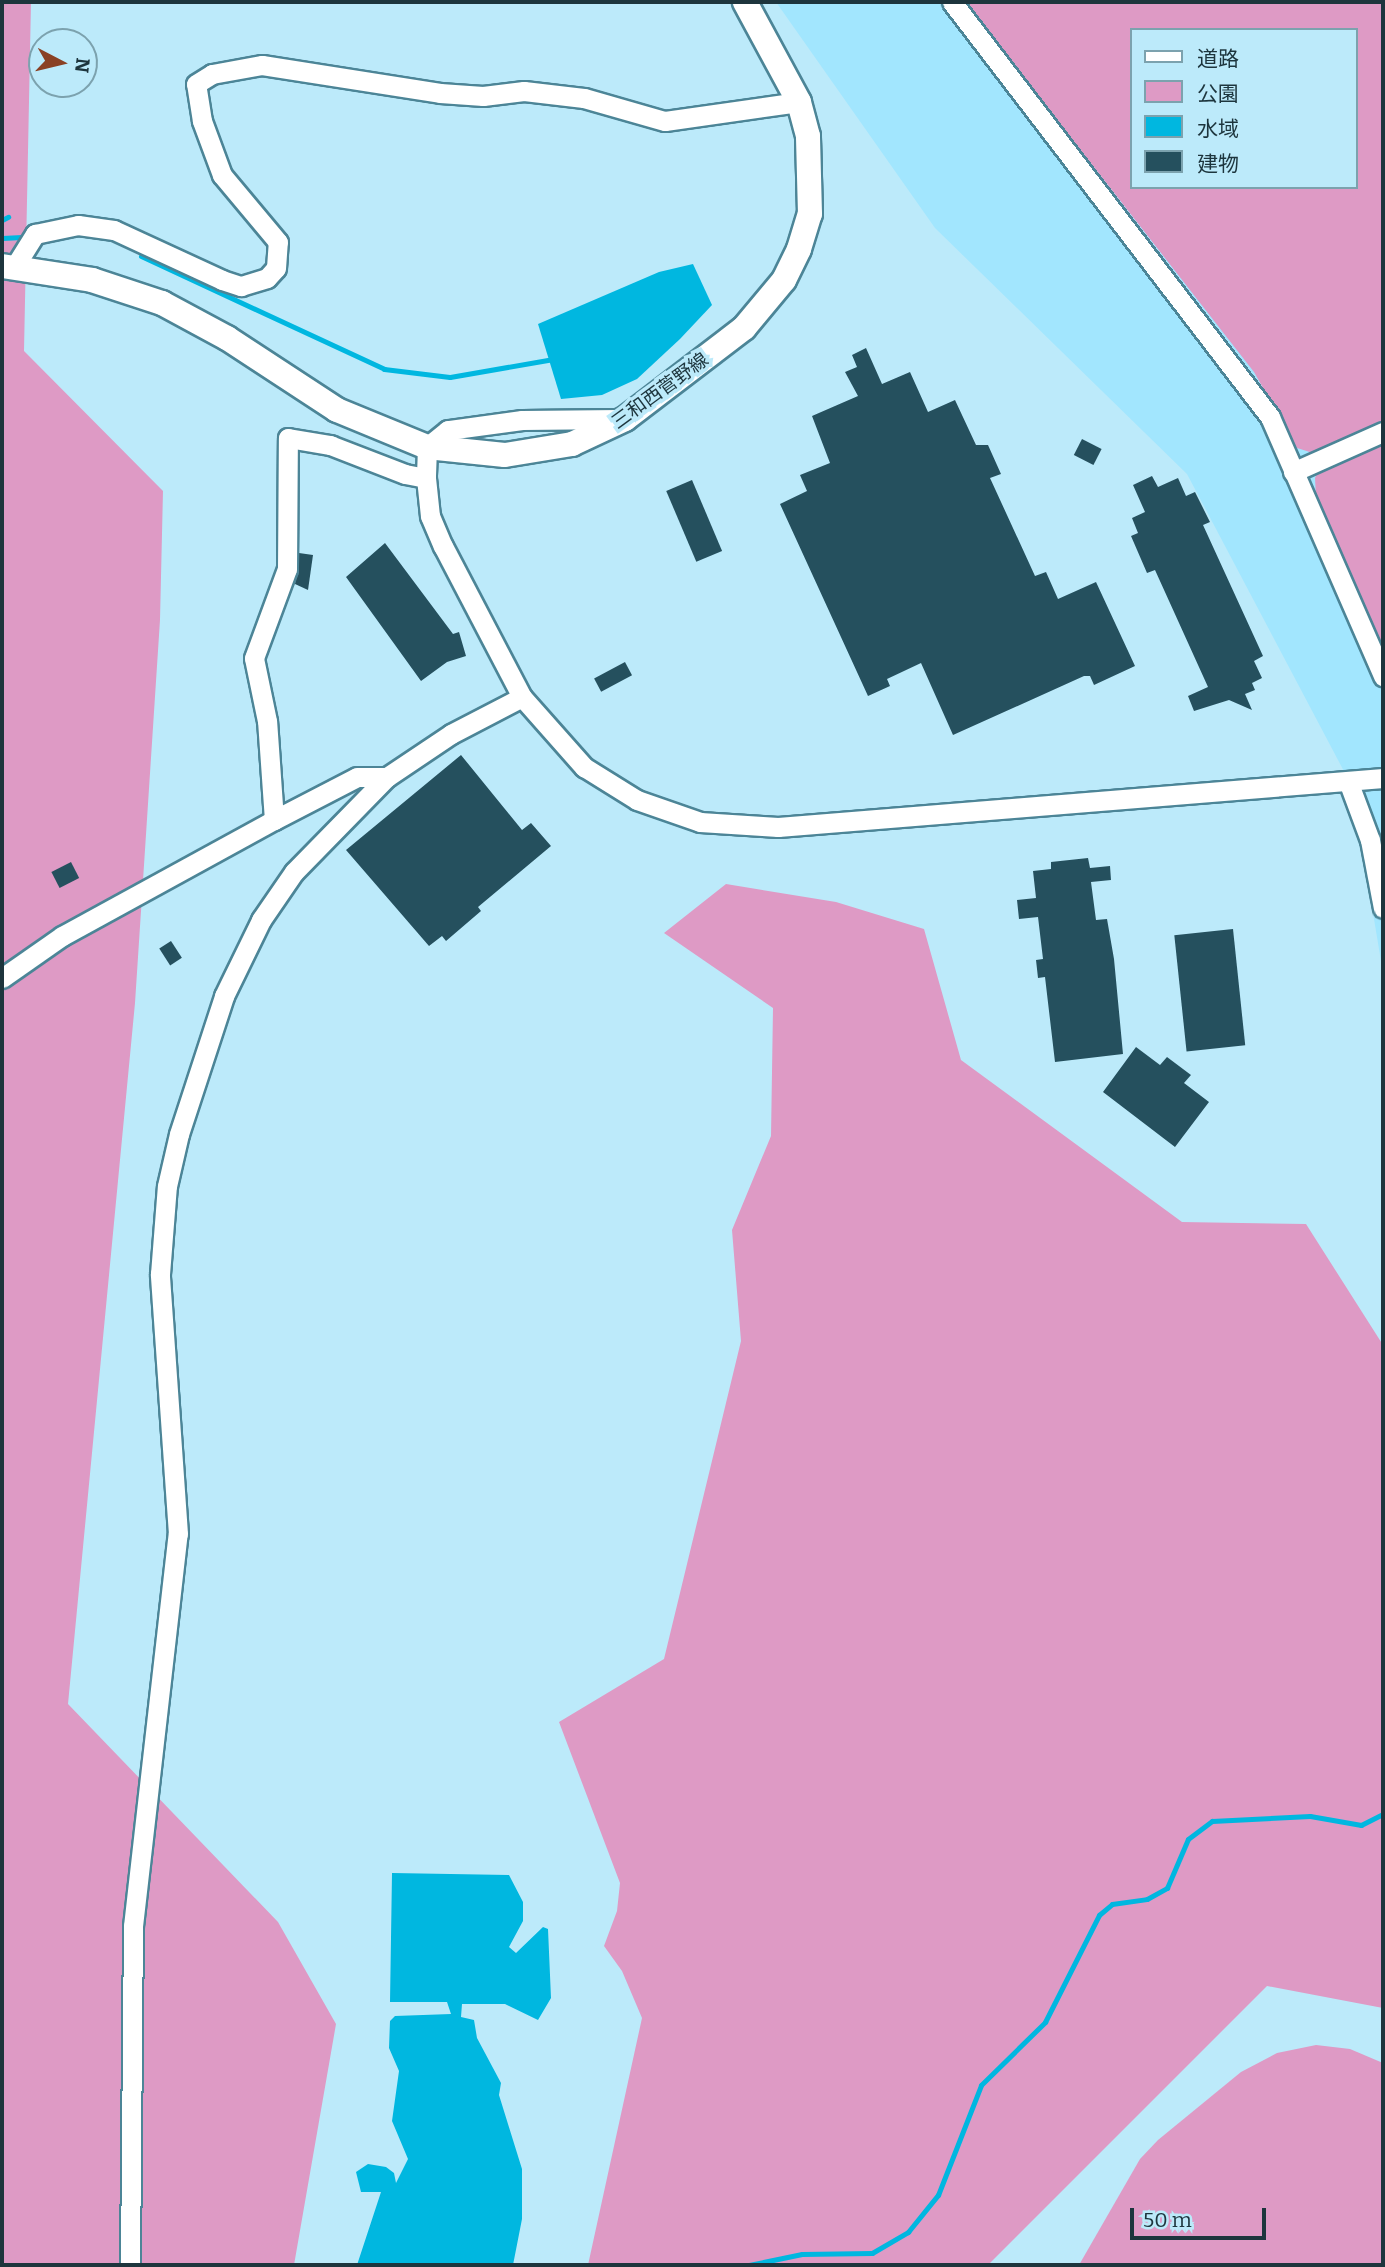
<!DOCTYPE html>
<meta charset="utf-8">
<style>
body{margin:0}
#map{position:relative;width:1385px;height:2267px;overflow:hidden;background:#bceafa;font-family:Bitter,"Noto Sans JP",serif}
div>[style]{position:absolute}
.built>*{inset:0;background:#a2e6fe}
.green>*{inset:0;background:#de9ac5}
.water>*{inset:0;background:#00b7e0}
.stream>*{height:5px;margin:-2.5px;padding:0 2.5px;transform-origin:2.5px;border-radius:2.5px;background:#00b7e0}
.building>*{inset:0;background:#25505e;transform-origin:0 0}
.roads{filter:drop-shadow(2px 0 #4c8597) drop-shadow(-2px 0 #4c8597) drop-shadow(0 2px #4c8597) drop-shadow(0 -2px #4c8597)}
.minor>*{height:19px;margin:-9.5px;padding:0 9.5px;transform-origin:9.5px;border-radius:9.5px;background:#fff}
.major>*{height:24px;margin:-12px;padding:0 12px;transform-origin:12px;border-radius:12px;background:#fff}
span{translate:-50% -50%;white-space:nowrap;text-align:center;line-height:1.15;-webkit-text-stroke:7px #bceafa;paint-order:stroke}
.street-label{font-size:19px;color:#1d353d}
.frame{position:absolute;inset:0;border:4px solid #1d353d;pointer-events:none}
.legend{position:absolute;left:1130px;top:28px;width:228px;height:161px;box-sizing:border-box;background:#bceafa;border:2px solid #7ca2ae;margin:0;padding:9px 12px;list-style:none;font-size:21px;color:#1d353d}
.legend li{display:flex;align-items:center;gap:14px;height:35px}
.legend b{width:35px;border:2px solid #7ca2ae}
.north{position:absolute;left:28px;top:28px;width:70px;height:70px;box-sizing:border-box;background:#bceafa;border:2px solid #7ca2ae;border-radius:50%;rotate:97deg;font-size:19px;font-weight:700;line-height:28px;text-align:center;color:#1d353d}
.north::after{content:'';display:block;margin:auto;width:24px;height:32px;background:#8a4124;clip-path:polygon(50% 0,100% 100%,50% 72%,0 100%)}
.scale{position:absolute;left:1130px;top:2208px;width:136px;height:32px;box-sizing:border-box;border:4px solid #1d353d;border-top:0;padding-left:9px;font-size:21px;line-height:24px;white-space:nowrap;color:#1d353d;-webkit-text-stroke:5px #bceafa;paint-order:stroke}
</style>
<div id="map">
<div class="built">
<div style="clip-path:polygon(evenodd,776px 2px,1383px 2px,1383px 973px,1357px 817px,1366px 813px,1187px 474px,935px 228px,776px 2px,1131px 30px,1355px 30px,1355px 187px,1131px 187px,1131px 30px)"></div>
</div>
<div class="green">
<div style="clip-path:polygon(2px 2px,31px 2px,24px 351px,163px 491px,160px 620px,135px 1003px,68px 1704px,278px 1922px,336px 2024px,294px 2265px,2px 2265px)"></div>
<div style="clip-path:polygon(evenodd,965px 2px,1383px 2px,1383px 426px,1313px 453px,1297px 448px,1254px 372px,965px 2px,1131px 30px,1355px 30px,1355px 187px,1131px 187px,1131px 30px)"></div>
<div style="clip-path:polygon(1383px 439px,1383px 651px,1316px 497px,1315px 478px,1320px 467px)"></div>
<div style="clip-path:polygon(726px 884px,836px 902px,924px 929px,961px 1060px,1182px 1222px,1306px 1224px,1383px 1345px,1383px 2008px,1267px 1986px,988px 2265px,588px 2265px,642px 2018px,622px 1971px,604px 1946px,617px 1911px,620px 1883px,559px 1722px,664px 1659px,741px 1341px,732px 1230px,771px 1136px,773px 1008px,664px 933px)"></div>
<div style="clip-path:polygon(1316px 2045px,1350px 2049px,1383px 2063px,1383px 2265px,1079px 2265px,1140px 2159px,1158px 2140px,1241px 2072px,1277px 2053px)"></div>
</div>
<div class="water">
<div style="clip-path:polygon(693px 264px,712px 305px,680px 339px,637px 379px,602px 395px,561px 399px,538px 324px,659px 272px)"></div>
<div style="clip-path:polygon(392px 1873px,509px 1875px,523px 1902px,523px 1921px,509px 1947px,516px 1953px,543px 1927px,548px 1929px,551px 1998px,538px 2020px,505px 2004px,462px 2004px,461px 2017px,474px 2020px,477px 2038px,501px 2083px,499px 2095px,522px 2169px,522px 2219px,513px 2265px,357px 2265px,381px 2192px,361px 2192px,356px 2172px,368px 2164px,386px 2167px,394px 2173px,396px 2183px,408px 2159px,392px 2121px,399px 2071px,389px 2048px,390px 2021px,395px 2016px,451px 2014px,447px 2002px,390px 2002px)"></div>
</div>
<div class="stream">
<div style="left:2px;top:220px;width:7px;rotate:-27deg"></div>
<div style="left:2px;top:238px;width:20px;rotate:-3deg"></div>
<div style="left:141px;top:256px;width:268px;rotate:24.9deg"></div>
<div style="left:384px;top:369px;width:66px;rotate:6.9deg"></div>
<div style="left:450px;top:377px;width:105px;rotate:-9.9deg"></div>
<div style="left:749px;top:2265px;width:54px;rotate:-11.7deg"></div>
<div style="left:802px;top:2254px;width:70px;rotate:-0.8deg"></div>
<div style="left:872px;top:2253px;width:42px;rotate:-30.3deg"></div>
<div style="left:908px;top:2232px;width:48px;rotate:-51deg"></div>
<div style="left:938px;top:2195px;width:118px;rotate:-68.6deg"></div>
<div style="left:981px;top:2085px;width:90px;rotate:-44.5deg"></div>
<div style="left:1045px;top:2022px;width:120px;rotate:-63.2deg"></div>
<div style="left:1099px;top:1915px;width:17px;rotate:-40deg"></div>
<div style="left:1112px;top:1904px;width:35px;rotate:-8deg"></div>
<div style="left:1147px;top:1899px;width:23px;rotate:-29deg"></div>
<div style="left:1167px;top:1888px;width:53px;rotate:-66.8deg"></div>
<div style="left:1188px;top:1839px;width:30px;rotate:-37deg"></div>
<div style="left:1212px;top:1821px;width:98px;rotate:-2.9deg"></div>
<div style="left:1310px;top:1816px;width:52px;rotate:10deg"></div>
<div style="left:1361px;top:1825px;width:25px;rotate:-27deg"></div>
</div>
<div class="building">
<div style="clip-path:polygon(866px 348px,882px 384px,910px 372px,928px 412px,955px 400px,976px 445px,988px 445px,1001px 474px,990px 478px,1035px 576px,1046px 572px,1058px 599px,1096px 582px,1135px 666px,1094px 685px,1090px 676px,1084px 676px,953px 735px,921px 663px,887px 679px,890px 686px,868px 696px,780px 504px,807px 491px,800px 475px,830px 463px,812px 416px,858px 396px,845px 372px,857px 367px,852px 355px)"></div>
<div style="left:1082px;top:439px;width:22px;height:18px;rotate:27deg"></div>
<div style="clip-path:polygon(1152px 476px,1158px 487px,1178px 478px,1186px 496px,1195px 492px,1210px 522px,1203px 525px,1263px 656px,1254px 661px,1262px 678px,1252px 683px,1255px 690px,1245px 694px,1252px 710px,1229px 700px,1194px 711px,1188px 696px,1208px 687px,1155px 570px,1147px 573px,1131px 536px,1138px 533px,1132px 518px,1145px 512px,1133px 485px)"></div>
<div style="left:692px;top:480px;width:77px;height:28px;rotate:67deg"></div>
<div style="clip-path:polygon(385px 543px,453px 634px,459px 632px,466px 656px,447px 662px,421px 681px,346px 577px)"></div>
<div style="clip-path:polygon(299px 553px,313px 555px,308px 590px,295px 584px)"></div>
<div style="left:625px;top:662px;width:15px;height:35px;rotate:62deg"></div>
<div style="clip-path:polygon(461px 755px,522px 830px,531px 823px,551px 846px,478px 907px,481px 911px,446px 941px,442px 936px,429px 946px,346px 850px)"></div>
<div style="clip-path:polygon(1088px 858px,1090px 868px,1110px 866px,1111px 880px,1091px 882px,1096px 920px,1107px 919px,1114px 959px,1123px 1054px,1055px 1062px,1045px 977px,1038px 978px,1036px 960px,1043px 959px,1038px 917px,1019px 919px,1017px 900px,1036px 898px,1033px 871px,1051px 869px,1051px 862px)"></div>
<div style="left:71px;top:862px;width:18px;height:22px;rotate:63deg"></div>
<div style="left:1233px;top:929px;width:117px;height:59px;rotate:84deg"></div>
<div style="left:171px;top:941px;width:20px;height:14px;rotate:57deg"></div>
<div style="clip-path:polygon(1136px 1047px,1160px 1065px,1167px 1057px,1191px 1075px,1184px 1083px,1209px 1102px,1175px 1147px,1103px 1092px)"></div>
</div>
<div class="roads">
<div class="minor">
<div style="left:952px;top:2px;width:523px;rotate:52.54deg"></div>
<div style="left:1270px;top:417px;width:283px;rotate:66.4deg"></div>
<div style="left:15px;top:266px;width:38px;rotate:-58deg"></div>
<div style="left:35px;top:234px;width:44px;rotate:-11.8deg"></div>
<div style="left:78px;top:225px;width:36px;rotate:8deg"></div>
<div style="left:114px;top:230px;width:119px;rotate:24.8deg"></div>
<div style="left:222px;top:280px;width:20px;rotate:18deg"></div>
<div style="left:241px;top:286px;width:27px;rotate:-17deg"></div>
<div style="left:267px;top:278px;width:13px;rotate:-48deg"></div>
<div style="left:276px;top:268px;width:26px;rotate:-86deg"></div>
<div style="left:278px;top:242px;width:87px;rotate:-129.9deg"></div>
<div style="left:222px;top:175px;width:58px;rotate:-110.3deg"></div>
<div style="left:202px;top:121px;width:37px;rotate:-99deg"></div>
<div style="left:196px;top:84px;width:19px;rotate:-32deg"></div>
<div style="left:212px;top:74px;width:51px;rotate:-10.2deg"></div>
<div style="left:262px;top:65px;width:180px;rotate:8.9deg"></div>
<div style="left:440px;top:93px;width:43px;rotate:4deg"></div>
<div style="left:483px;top:96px;width:41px;rotate:-7deg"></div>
<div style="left:524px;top:91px;width:60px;rotate:6.7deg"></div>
<div style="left:584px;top:98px;width:84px;rotate:15.9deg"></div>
<div style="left:665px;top:121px;width:135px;rotate:-8.1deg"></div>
<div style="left:620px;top:419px;width:98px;rotate:179.4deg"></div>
<div style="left:522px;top:420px;width:75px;rotate:172.3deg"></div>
<div style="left:448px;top:430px;width:27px;rotate:141deg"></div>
<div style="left:427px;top:447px;width:31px;rotate:92deg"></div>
<div style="left:426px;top:478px;width:38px;rotate:84deg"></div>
<div style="left:430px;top:516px;width:33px;rotate:67deg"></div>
<div style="left:443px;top:546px;width:170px;rotate:62.4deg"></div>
<div style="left:522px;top:697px;width:94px;rotate:48.5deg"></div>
<div style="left:584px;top:767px;width:62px;rotate:31.9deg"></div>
<div style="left:637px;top:800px;width:67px;rotate:19.2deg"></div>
<div style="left:700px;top:822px;width:78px;rotate:3.7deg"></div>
<div style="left:778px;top:827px;width:607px;rotate:-4.63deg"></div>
<div style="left:1293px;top:472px;width:98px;rotate:-24deg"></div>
<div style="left:1348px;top:781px;width:63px;rotate:69.6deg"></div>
<div style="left:1370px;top:840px;width:69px;rotate:79.2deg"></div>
<div style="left:274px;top:820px;width:99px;rotate:-94deg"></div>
<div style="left:267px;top:721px;width:64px;rotate:-101.7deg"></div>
<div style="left:254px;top:658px;width:95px;rotate:-69.7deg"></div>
<div style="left:287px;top:569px;width:131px;rotate:-89.6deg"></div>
<div style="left:288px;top:438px;width:43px;rotate:9.5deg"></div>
<div style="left:330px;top:445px;width:80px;rotate:21.1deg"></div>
<div style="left:405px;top:474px;width:21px;rotate:11deg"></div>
<div style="left:2px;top:978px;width:73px;rotate:-35deg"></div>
<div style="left:62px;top:936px;width:242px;rotate:-28.7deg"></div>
<div style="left:274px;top:820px;width:93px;rotate:-27.4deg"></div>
<div style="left:357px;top:777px;width:30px"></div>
<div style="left:130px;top:2265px;width:339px;rotate:-89.5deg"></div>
<div style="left:133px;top:1926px;width:395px;rotate:-83.5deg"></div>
<div style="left:178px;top:1534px;width:261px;rotate:-94deg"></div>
<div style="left:160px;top:1274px;width:88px;rotate:-85.5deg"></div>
<div style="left:167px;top:1186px;width:53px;rotate:-77deg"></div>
<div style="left:179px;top:1134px;width:145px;rotate:-71.9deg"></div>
<div style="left:224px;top:996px;width:85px;rotate:-64deg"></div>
<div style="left:261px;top:920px;width:58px;rotate:-55.5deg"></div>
<div style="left:294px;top:872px;width:133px;rotate:-45.6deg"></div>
<div style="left:387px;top:777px;width:77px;rotate:-33.9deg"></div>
<div style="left:451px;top:734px;width:80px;rotate:-27.5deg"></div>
</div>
<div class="major">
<div style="left:2px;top:266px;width:91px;rotate:8.8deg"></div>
<div style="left:92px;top:280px;width:74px;rotate:18.2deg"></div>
<div style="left:162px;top:303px;width:74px;rotate:28.3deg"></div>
<div style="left:227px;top:338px;width:131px;rotate:33.2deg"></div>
<div style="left:337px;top:410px;width:97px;rotate:22.3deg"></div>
<div style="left:427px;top:447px;width:78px;rotate:5.9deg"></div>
<div style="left:505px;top:455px;width:68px;rotate:-9.3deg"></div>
<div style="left:572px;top:444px;width:59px;rotate:-25.3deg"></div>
<div style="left:625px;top:419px;width:150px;rotate:-37.4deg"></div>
<div style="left:744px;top:328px;width:62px;rotate:-50.2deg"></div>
<div style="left:784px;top:280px;width:34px;rotate:-64deg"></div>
<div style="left:799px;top:249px;width:37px;rotate:-73deg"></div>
<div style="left:810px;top:214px;width:78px;rotate:-91.5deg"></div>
<div style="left:808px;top:136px;width:35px;rotate:-105deg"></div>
<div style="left:799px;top:102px;width:114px;rotate:-118.4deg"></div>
</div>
</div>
<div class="street-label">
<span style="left:660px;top:391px;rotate:-36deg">三和西菅野線</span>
</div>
<div class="frame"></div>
<ul class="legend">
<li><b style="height:9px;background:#fff"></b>道路</li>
<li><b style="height:19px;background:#de9ac5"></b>公園</li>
<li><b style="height:19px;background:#00b7e0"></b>水域</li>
<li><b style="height:19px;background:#25505e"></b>建物</li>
</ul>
<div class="north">N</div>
<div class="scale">50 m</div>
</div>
